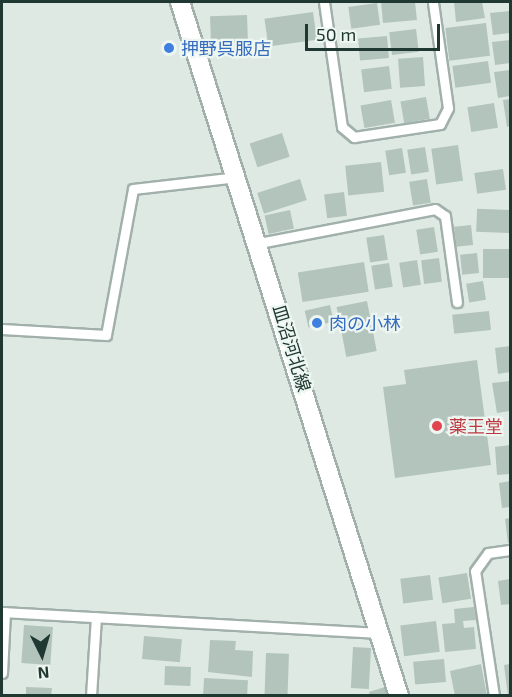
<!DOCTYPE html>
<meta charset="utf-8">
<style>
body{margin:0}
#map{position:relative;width:512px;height:697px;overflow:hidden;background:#dee9e4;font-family:"Exo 2","Noto Sans JP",sans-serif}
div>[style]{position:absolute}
.building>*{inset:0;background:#b3c4bd;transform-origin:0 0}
.roads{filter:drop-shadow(2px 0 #a1b0ab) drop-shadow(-2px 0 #a1b0ab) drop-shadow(0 2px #a1b0ab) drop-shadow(0 -2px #a1b0ab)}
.service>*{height:9px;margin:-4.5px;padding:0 4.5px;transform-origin:4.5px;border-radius:4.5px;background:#fff}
.secondary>*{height:18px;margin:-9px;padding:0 9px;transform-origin:9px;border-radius:9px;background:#fff}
.dots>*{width:16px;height:16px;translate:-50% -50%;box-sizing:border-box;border:3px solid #eef6f2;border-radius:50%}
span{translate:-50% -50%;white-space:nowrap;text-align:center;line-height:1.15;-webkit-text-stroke:4.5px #eef6f2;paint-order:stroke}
.shop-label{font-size:18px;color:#366cbe}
.left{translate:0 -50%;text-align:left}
.street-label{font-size:18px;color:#203832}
.health-label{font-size:18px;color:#be3a42}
.frame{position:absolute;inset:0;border:3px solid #203832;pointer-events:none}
.north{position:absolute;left:12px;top:625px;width:60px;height:60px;-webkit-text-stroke:4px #eef6f2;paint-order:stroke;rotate:175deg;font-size:16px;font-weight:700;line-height:24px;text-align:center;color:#203832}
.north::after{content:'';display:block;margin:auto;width:21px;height:27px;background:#203832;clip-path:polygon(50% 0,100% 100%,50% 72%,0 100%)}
.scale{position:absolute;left:305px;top:24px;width:135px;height:27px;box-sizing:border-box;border:3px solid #203832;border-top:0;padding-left:8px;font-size:18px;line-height:21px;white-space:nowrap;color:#203832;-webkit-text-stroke:4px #eef6f2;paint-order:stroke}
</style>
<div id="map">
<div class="building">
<div style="clip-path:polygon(381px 2px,415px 2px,417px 20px,383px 23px)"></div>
<div style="clip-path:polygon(454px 2px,482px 2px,485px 18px,456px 22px)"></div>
<div style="left:377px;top:3px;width:22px;height:29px;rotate:82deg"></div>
<div style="clip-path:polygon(510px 11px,510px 33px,493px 35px,490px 13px)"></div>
<div style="left:313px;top:12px;width:28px;height:49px;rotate:82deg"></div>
<div style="left:247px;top:15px;width:26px;height:37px;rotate:88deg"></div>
<div style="left:486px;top:23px;width:33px;height:41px;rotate:83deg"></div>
<div style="left:416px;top:29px;width:23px;height:27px;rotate:83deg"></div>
<div style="left:387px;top:36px;width:22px;height:29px;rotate:85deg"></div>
<div style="clip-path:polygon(510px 40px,510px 63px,495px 65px,492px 42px)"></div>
<div style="left:423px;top:57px;width:29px;height:25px;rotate:86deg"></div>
<div style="left:488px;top:61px;width:22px;height:36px;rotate:82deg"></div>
<div style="left:389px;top:66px;width:23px;height:28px;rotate:83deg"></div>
<div style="clip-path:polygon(510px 70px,510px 96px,498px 98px,494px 72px)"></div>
<div style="left:426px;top:97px;width:22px;height:26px;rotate:80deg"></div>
<div style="clip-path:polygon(510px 99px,510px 126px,507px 127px,503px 100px)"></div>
<div style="left:391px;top:100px;width:23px;height:31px;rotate:80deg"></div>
<div style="left:494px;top:103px;width:25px;height:27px;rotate:81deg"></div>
<div style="left:282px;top:133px;width:25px;height:34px;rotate:72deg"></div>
<div style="left:458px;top:145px;width:36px;height:27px;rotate:82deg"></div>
<div style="left:425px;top:147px;width:25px;height:18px;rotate:81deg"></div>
<div style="left:402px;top:148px;width:25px;height:17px;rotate:81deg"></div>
<div style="left:381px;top:162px;width:30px;height:36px;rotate:84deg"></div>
<div style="left:503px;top:169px;width:21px;height:29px;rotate:82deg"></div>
<div style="left:300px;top:179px;width:22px;height:45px;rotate:72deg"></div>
<div style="left:427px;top:179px;width:24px;height:18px;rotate:81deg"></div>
<div style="left:344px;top:192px;width:24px;height:20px;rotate:83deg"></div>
<div style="left:290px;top:210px;width:19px;height:26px;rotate:78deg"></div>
<div style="left:510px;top:210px;width:23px;height:33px;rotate:92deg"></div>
<div style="left:471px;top:225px;width:20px;height:17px;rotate:84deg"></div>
<div style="left:434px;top:227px;width:25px;height:18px;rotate:81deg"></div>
<div style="left:384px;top:235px;width:25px;height:18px;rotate:81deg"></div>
<div style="left:510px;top:249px;width:29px;height:27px;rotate:90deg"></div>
<div style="left:477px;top:253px;width:20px;height:17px;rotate:84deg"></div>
<div style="left:439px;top:258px;width:24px;height:18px;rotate:83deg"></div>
<div style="left:417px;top:260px;width:25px;height:18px;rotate:81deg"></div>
<div style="left:364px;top:262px;width:30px;height:67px;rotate:81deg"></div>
<div style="left:389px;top:263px;width:24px;height:18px;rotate:81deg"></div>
<div style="left:483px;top:281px;width:19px;height:17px;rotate:81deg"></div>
<div style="left:367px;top:301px;width:51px;height:31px;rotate:79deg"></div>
<div style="left:330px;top:305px;width:17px;height:26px;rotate:77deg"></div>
<div style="left:489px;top:311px;width:19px;height:37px;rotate:84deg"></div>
<div style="clip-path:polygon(510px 346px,510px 372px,498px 374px,495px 348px)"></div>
<div style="clip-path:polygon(477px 360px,491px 465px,395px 478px,383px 387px,406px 384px,404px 370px)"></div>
<div style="clip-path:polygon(510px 381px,510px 411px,497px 413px,492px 383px)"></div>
<div style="clip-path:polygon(510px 445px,510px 474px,497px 475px,495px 447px)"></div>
<div style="clip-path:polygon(510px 481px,510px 507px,502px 508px,499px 483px)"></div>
<div style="clip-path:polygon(510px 518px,510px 543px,508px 543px,505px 519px)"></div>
<div style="left:467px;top:573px;width:26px;height:29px;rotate:81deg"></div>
<div style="left:430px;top:575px;width:25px;height:30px;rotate:83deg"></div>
<div style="clip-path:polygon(510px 579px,510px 604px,501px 605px,498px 581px)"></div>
<div style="clip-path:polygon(474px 607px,476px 620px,463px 621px,464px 628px,474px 627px,476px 649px,445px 652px,442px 624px,455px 623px,454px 609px)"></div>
<div style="left:436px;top:621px;width:31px;height:36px;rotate:83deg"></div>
<div style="left:24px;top:625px;width:29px;height:38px;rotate:4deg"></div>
<div style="left:144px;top:636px;width:38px;height:23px;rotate:5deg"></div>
<div style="clip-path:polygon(210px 640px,236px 641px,235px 650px,253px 651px,252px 677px,208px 672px)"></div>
<div style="left:353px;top:647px;width:18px;height:41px;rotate:3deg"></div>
<div style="left:266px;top:653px;width:23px;height:43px;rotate:2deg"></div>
<div style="left:444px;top:659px;width:23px;height:31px;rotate:85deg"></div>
<div style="clip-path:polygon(481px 664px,487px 696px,455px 696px,450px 671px)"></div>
<div style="clip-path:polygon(510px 664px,510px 696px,508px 696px,504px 665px)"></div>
<div style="left:165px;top:666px;width:26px;height:19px;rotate:2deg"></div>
<div style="left:204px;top:678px;width:44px;height:18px;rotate:3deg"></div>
<div style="clip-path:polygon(26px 687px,52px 688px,51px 696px,26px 696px)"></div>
<div style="clip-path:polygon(385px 687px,388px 696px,370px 696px,369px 692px)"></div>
</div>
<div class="roads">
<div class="service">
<div style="left:324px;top:2px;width:126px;rotate:81.8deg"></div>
<div style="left:342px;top:127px;width:16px;rotate:40deg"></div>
<div style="left:354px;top:137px;width:87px;rotate:-8.6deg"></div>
<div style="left:440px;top:124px;width:18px;rotate:-63deg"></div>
<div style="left:448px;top:108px;width:107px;rotate:-98.1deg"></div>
<div style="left:259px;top:243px;width:179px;rotate:-10.9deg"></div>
<div style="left:435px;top:209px;width:12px;rotate:35deg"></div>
<div style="left:445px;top:216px;width:87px;rotate:82.1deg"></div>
<div style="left:2px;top:329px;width:104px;rotate:3.3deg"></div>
<div style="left:106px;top:335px;width:148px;rotate:-79.5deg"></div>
<div style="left:133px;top:189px;width:105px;rotate:-6.6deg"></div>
<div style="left:2px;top:612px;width:378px;rotate:3.2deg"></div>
<div style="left:2px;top:673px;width:61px;rotate:-87.2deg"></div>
<div style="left:91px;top:696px;width:79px;rotate:-86.4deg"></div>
<div style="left:494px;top:696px;width:126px;rotate:-98.6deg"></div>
<div style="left:475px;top:571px;width:22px;rotate:-54deg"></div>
<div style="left:488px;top:553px;width:22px;rotate:-8deg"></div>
</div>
<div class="secondary">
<div style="left:180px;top:2px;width:728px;rotate:72.49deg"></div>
</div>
</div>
<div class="dots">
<div style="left:169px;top:48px;background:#3f7fe0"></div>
<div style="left:317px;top:323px;background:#3f7fe0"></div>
<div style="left:437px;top:426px;background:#e0444e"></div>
</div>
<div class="shop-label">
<span class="left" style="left:181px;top:48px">押野呉服店</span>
<span class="left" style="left:329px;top:323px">肉の小林</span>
</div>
<div class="street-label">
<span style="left:292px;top:348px;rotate:73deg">皿沼河北線</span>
</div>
<div class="health-label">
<span class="left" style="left:449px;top:426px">薬王堂</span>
</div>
<div class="frame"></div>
<div class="north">N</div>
<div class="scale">50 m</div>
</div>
